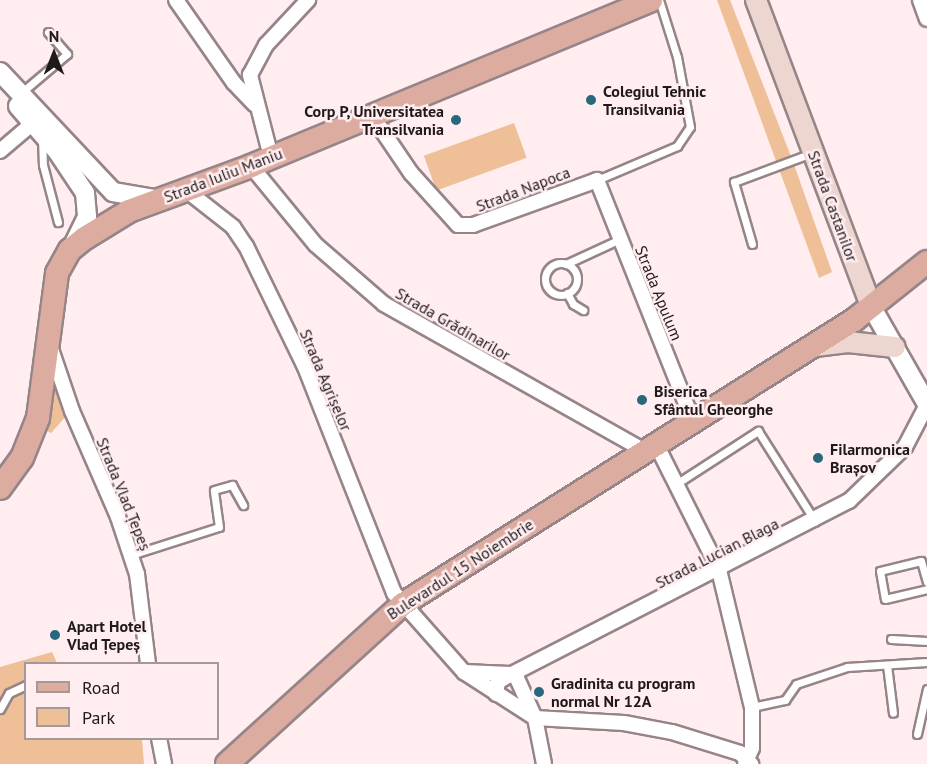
<!DOCTYPE html>
<meta charset="utf-8">
<style>
body{margin:0}
#map{position:relative;width:927px;height:764px;overflow:hidden;background:#ffedf0;font-family:"PT Sans",sans-serif}
div>[style]{position:absolute}
.green>*{inset:0;background:#efbf97;transform-origin:0 0}
.roads{filter:drop-shadow(2px 0 #968588) drop-shadow(-2px 0 #968588) drop-shadow(0 2px #968588) drop-shadow(0 -2px #968588)}
.service>*{height:7px;margin:-3.5px;padding:0 3.5px;transform-origin:3.5px;border-radius:3.5px;background:#fff}
.service>.ring{margin:-3.5px;padding:0;box-sizing:content-box;background:none;border:7px solid #fff;border-radius:50%}
.minor>*{height:14px;margin:-7px;padding:0 7px;transform-origin:7px;border-radius:7px;background:#fff}
.tertiary>*{height:18px;margin:-9px;padding:0 9px;transform-origin:9px;border-radius:9px;background:#fff}
.secondary>*{height:20px;margin:-10px;padding:0 10px;transform-origin:10px;border-radius:10px;background:#eed6d0}
.primary>*{height:22px;margin:-11px;padding:0 11px;transform-origin:11px;border-radius:11px;background:#ddaca1}
.dots>*{width:16px;height:16px;translate:-50% -50%;box-sizing:border-box;border:3px solid #ffedf0;border-radius:50%}
span{translate:-50% -50%;white-space:nowrap;text-align:center;line-height:1.15;-webkit-text-stroke:5px #ffedf0;paint-order:stroke}
.poi-label{font-size:16px;color:#1f191a;font-weight:700}
.left{translate:0 -50%;text-align:left}
.right{translate:-100% -50%;text-align:right}
.street-label{font-size:16px;color:#1f191a}
.legend{position:absolute;left:24px;top:662px;width:195px;height:78px;box-sizing:border-box;background:#ffedf0;border:2px solid #a5989a;margin:0;padding:8px 10px;list-style:none;font-size:18px;color:#1f191a}
.legend li{display:flex;align-items:center;gap:12px;height:30px}
.legend b{width:30px;border:2px solid #a5989a}
.north{position:absolute;left:24px;top:24px;width:60px;height:60px;-webkit-text-stroke:4px #ffedf0;paint-order:stroke;rotate:0deg;font-size:16px;font-weight:700;line-height:24px;text-align:center;color:#1f191a}
.north::after{content:'';display:block;margin:auto;width:21px;height:27px;background:#1f191a;clip-path:polygon(50% 0,100% 100%,50% 72%,0 100%)}
</style>
<div id="map">
<div class="green">
<div style="clip-path:polygon(717px 0,730px 0,792px 159px,832px 272px,819px 278px)"></div>
<div style="left:514px;top:123px;width:37px;height:96px;rotate:70deg"></div>
<div style="clip-path:polygon(51px 381px,68px 414px,51px 433px,43px 429px)"></div>
<div style="clip-path:polygon(52px 652px,57px 663px,26px 664px,26px 738px,142px 739px,144px 764px,0 764px,0 667px)"></div>
</div>
<div class="roads">
<div class="service">
<div style="left:22px;top:92px;width:59px;rotate:-40.2deg"></div>
<div style="left:67px;top:54px;width:29px;rotate:-131deg"></div>
<div style="left:42px;top:138px;width:27px;rotate:88deg"></div>
<div style="left:43px;top:165px;width:59px;rotate:75.3deg"></div>
<div style="left:597px;top:180px;width:87px;rotate:-23deg"></div>
<div style="left:677px;top:146px;width:23px;rotate:-56deg"></div>
<div style="left:690px;top:127px;width:71px;rotate:-100.5deg"></div>
<div style="left:677px;top:57px;width:60px;rotate:-107.5deg"></div>
<div style="left:752px;top:244px;width:65px;rotate:-106.2deg"></div>
<div style="left:734px;top:182px;width:83px;rotate:-20.4deg"></div>
<div class="ring" style="left:545px;top:263px;width:25px;height:25px"></div>
<div style="left:566px;top:264px;width:60px;rotate:-24.8deg"></div>
<div style="left:567px;top:293px;width:13px;rotate:61deg"></div>
<div style="left:573px;top:304px;width:12px;rotate:31deg"></div>
<div style="left:676px;top:484px;width:98px;rotate:-32.9deg"></div>
<div style="left:758px;top:431px;width:107px;rotate:57.7deg"></div>
<div style="left:131px;top:555px;width:92px;rotate:-17.7deg"></div>
<div style="left:219px;top:527px;width:37px;rotate:-98deg"></div>
<div style="left:214px;top:490px;width:19px;rotate:-16deg"></div>
<div style="left:232px;top:485px;width:23px;rotate:61deg"></div>
<div style="left:927px;top:582px;width:22px;rotate:-106deg"></div>
<div style="left:921px;top:561px;width:42px;rotate:166.3deg"></div>
<div style="left:880px;top:571px;width:28px;rotate:80deg"></div>
<div style="left:885px;top:599px;width:43px;rotate:-13.4deg"></div>
<div style="left:891px;top:639px;width:36px;rotate:3deg"></div>
<div style="left:887px;top:665px;width:48px;rotate:82.9deg"></div>
<div style="left:752px;top:707px;width:34px;rotate:-12deg"></div>
<div style="left:785px;top:700px;width:19px;rotate:-55deg"></div>
<div style="left:796px;top:684px;width:54px;rotate:-18.4deg"></div>
<div style="left:847px;top:667px;width:80px;rotate:-3.6deg"></div>
<div style="left:0;top:709px;width:18px;rotate:-61deg"></div>
<div style="left:9px;top:693px;width:19px;rotate:-25deg"></div>
<div style="left:917px;top:734px;width:46px;rotate:-77.5deg"></div>
</div>
<div class="minor">
<div style="left:176px;top:0;width:101px;rotate:55.1deg"></div>
<div style="left:234px;top:83px;width:30px;rotate:46deg"></div>
<div style="left:920px;top:0;width:20px;rotate:70deg"></div>
<div style="left:371px;top:114px;width:71px;rotate:55.9deg"></div>
<div style="left:411px;top:173px;width:70px;rotate:47.9deg"></div>
<div style="left:458px;top:225px;width:15px"></div>
<div style="left:473px;top:225px;width:132px;rotate:-19.9deg"></div>
<div style="left:597px;top:180px;width:257px;rotate:68.3deg"></div>
<div style="left:0;top:151px;width:43px;rotate:-40.3deg"></div>
<div style="left:271px;top:157px;width:85px;rotate:-104.4deg"></div>
<div style="left:250px;top:75px;width:34px;rotate:-62deg"></div>
<div style="left:266px;top:45px;width:62px;rotate:-47deg"></div>
<div style="left:251px;top:166px;width:102px;rotate:50.6deg"></div>
<div style="left:316px;top:245px;width:90px;rotate:40.9deg"></div>
<div style="left:384px;top:304px;width:297px;rotate:29.4deg"></div>
<div style="left:186px;top:190px;width:60px;rotate:38.2deg"></div>
<div style="left:233px;top:227px;width:23px;rotate:56deg"></div>
<div style="left:246px;top:246px;width:135px;rotate:64deg"></div>
<div style="left:305px;top:367px;width:243px;rotate:68.5deg"></div>
<div style="left:394px;top:593px;width:106px;rotate:48.5deg"></div>
<div style="left:464px;top:672px;width:85px;rotate:32.9deg"></div>
<div style="left:535px;top:718px;width:89px;rotate:3.2deg"></div>
<div style="left:624px;top:723px;width:49px;rotate:10.6deg"></div>
<div style="left:672px;top:732px;width:71px;rotate:17.2deg"></div>
<div style="left:740px;top:753px;width:16px;rotate:45deg"></div>
<div style="left:51px;top:349px;width:65px;rotate:71.3deg"></div>
<div style="left:72px;top:411px;width:116px;rotate:66.5deg"></div>
<div style="left:118px;top:517px;width:60px;rotate:71.6deg"></div>
<div style="left:137px;top:574px;width:91px;rotate:83deg"></div>
<div style="left:655px;top:442px;width:143px;rotate:63.4deg"></div>
<div style="left:719px;top:570px;width:141px;rotate:76.5deg"></div>
<div style="left:752px;top:707px;width:41px;rotate:90deg"></div>
<div style="left:752px;top:748px;width:17px;rotate:114deg"></div>
<div style="left:464px;top:672px;width:46px;rotate:2.5deg"></div>
<div style="left:515px;top:674px;width:48px;rotate:65.6deg"></div>
<div style="left:535px;top:718px;width:47px;rotate:78.9deg"></div>
<div style="left:496px;top:694px;width:12px;rotate:-81deg"></div>
<div style="left:498px;top:682px;width:7px;rotate:-34deg"></div>
<div style="left:504px;top:678px;width:388px;rotate:-27.2deg"></div>
<div style="left:849px;top:501px;width:78px;rotate:-44deg"></div>
<div style="left:905px;top:447px;width:47px;rotate:-62.4deg"></div>
<div style="left:159px;top:738px;width:26px;rotate:79deg"></div>
</div>
<div class="tertiary">
<div style="left:0;top:72px;width:165px;rotate:46.7deg"></div>
<div style="left:113px;top:192px;width:43px;rotate:9.5deg"></div>
<div style="left:18px;top:106px;width:60px;rotate:49.1deg"></div>
<div style="left:57px;top:151px;width:50px;rotate:56.3deg"></div>
<div style="left:85px;top:193px;width:24px;rotate:85deg"></div>
<div style="left:87px;top:217px;width:32px;rotate:116deg"></div>
<div style="left:871px;top:306px;width:113px;rotate:60.3deg"></div>
</div>
<div class="secondary">
<div style="left:756px;top:0;width:327px;rotate:69.4deg"></div>
<div style="left:815px;top:346px;width:33px;rotate:-7deg"></div>
<div style="left:848px;top:342px;width:47px;rotate:6.1deg"></div>
</div>
<div class="primary">
<div style="left:0;top:488px;width:37px;rotate:-54deg"></div>
<div style="left:22px;top:458px;width:43px;rotate:-68.2deg"></div>
<div style="left:38px;top:418px;width:146px;rotate:-82.5deg"></div>
<div style="left:57px;top:273px;width:26px;rotate:-61deg"></div>
<div style="left:70px;top:250px;width:19px;rotate:-39deg"></div>
<div style="left:85px;top:238px;width:52px;rotate:-31.5deg"></div>
<div style="left:129px;top:211px;width:130px;rotate:-20.2deg"></div>
<div style="left:251px;top:166px;width:433px;rotate:-22.5deg"></div>
<div style="left:227px;top:764px;width:238px;rotate:-42.3deg"></div>
<div style="left:403px;top:604px;width:533px;rotate:-32.2deg"></div>
<div style="left:854px;top:320px;width:93px;rotate:-38.5deg"></div>
</div>
</div>
<div class="dots">
<div style="left:591px;top:100px;background:#28677c"></div>
<div style="left:456px;top:120px;background:#28677c"></div>
<div style="left:642px;top:400px;background:#28677c"></div>
<div style="left:818px;top:458px;background:#28677c"></div>
<div style="left:55px;top:635px;background:#28677c"></div>
<div style="left:539px;top:692px;background:#28677c"></div>
</div>
<div class="poi-label">
<span class="left" style="left:603px;top:100px">Colegiul Tehnic<br>Transilvania</span>
<span class="right" style="left:444px;top:120px">Corp P, Universitatea<br>Transilvania</span>
<span class="left" style="left:654px;top:400px">Biserica<br>Sfântul Gheorghe</span>
<span class="left" style="left:830px;top:458px">Filarmonica<br>Brașov</span>
<span class="left" style="left:67px;top:635px">Apart Hotel<br>Vlad Țepeș</span>
<span class="left" style="left:551px;top:692px">Gradinita cu program<br>normal Nr 12A</span>
</div>
<div class="street-label">
<span style="left:223px;top:175px;rotate:-21deg">Strada Iuliu Maniu</span>
<span style="left:523px;top:189px;rotate:-21deg">Strada Napoca</span>
<span style="left:833px;top:206px;rotate:70deg">Strada Castanilor</span>
<span style="left:659px;top:293px;rotate:68deg">Strada Apulum</span>
<span style="left:453px;top:324px;rotate:30deg">Strada Grădinarilor</span>
<span style="left:326px;top:380px;rotate:67deg">Strada Agrișelor</span>
<span style="left:124px;top:494px;rotate:68deg">Strada Vlad Țepeș</span>
<span style="left:717px;top:553px;rotate:-27deg">Strada Lucian Blaga</span>
<span style="left:460px;top:569px;rotate:-33deg">Bulevardul 15 Noiembrie</span>
</div>
<ul class="legend">
<li><b style="height:8px;background:#ddaca1"></b>Road</li>
<li><b style="height:16px;background:#efbf97"></b>Park</li>
</ul>
<div class="north">N</div>
</div>
